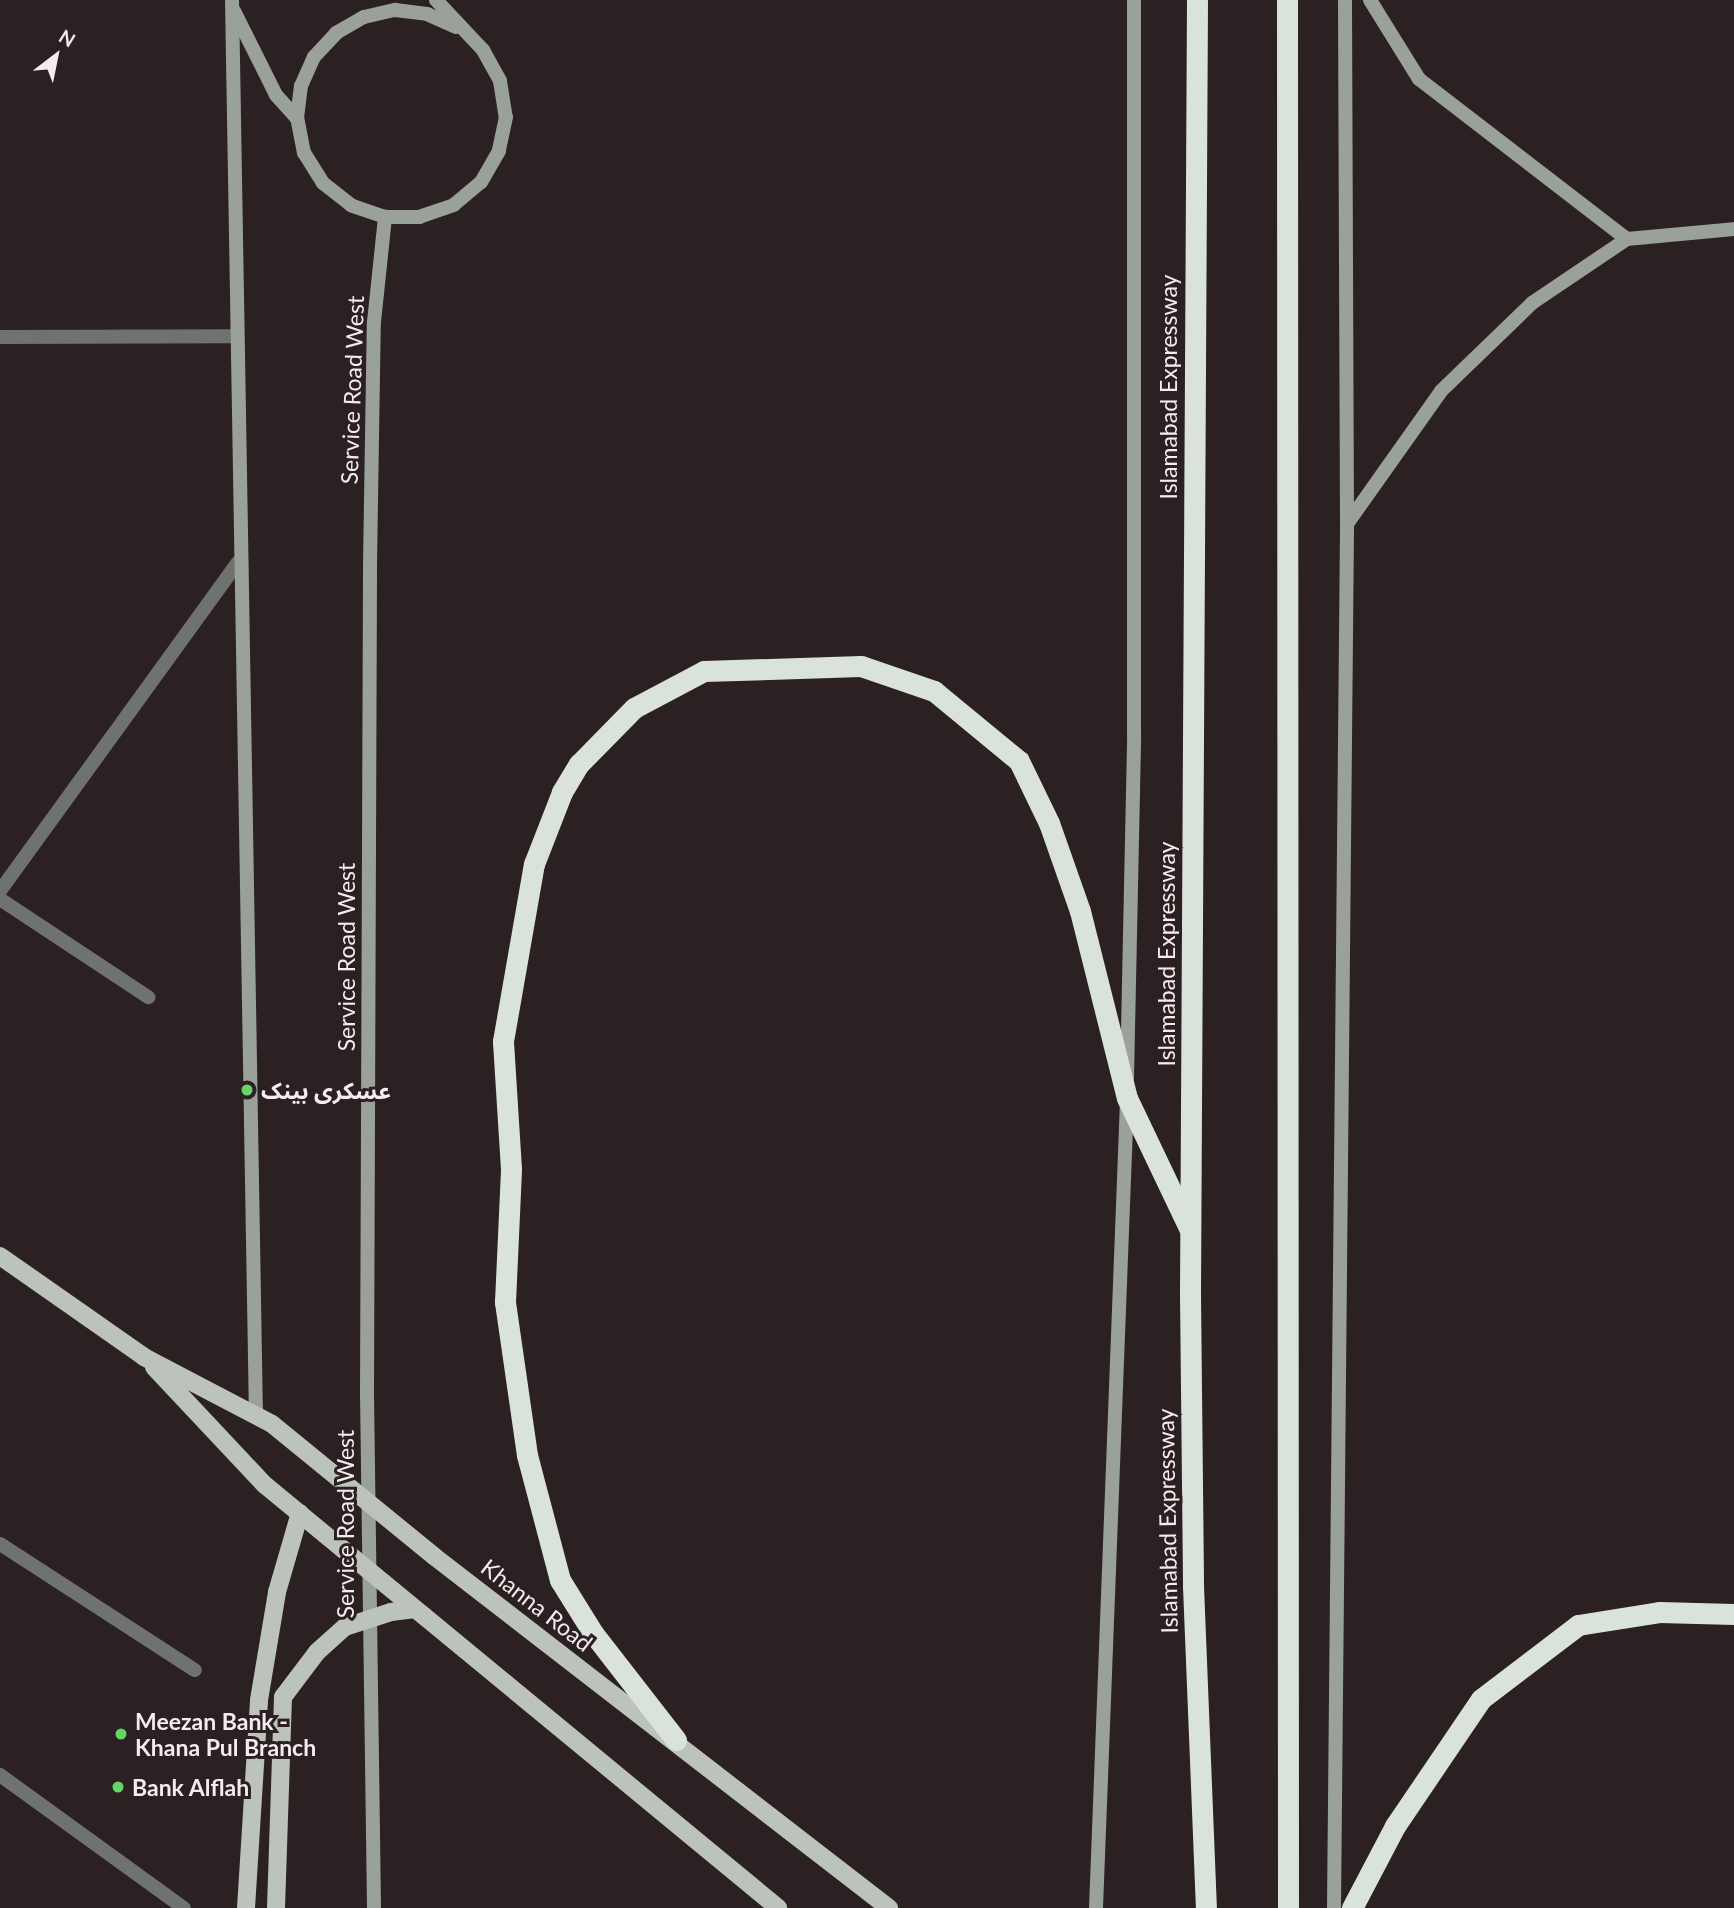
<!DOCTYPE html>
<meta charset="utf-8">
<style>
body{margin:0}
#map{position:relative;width:1734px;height:1908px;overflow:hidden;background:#2b2022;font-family:Lato,"Noto Sans Arabic",sans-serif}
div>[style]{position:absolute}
.lane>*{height:14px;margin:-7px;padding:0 7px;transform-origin:7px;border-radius:7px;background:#6f736f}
.street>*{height:14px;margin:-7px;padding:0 7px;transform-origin:7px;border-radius:7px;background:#6f736f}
.secondary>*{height:14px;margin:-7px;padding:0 7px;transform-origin:7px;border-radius:7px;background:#9aa09a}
.primary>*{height:18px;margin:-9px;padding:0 9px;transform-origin:9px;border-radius:9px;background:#bbc3bb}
.highway>*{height:21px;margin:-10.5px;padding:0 10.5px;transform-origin:10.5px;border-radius:10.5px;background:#dae3d9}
.primary-bridge>*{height:18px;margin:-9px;padding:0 9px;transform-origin:9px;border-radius:9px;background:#bbc3bb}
.dots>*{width:19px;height:19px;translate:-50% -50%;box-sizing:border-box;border:4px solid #2b2022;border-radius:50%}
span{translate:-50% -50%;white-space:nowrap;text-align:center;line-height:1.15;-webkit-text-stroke:6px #2b2022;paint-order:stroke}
.street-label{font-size:23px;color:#f4ecee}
.poi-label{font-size:23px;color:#f4ecee;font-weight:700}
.left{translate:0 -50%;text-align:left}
.north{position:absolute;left:21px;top:21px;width:70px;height:70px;-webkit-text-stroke:5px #2b2022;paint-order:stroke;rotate:32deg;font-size:19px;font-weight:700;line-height:28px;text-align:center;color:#f4ecee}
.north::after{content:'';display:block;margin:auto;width:24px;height:32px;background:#f4ecee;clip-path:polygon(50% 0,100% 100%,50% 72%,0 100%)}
</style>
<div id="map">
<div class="lane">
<div style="left:0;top:891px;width:406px;rotate:-54.1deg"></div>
<div style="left:0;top:899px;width:178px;rotate:33.5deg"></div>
<div style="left:0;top:1544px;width:232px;rotate:32.9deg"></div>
<div style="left:0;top:1775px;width:227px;rotate:35.9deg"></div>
</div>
<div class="street">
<div style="left:0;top:337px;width:236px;rotate:-0.2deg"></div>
</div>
<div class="secondary">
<div style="left:232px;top:0;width:1415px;rotate:89.03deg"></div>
<div style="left:436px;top:0;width:69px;rotate:46.8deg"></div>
<div style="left:483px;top:50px;width:35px;rotate:61deg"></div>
<div style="left:500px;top:81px;width:36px;rotate:81deg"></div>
<div style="left:506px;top:117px;width:35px;rotate:102deg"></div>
<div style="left:499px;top:151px;width:36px;rotate:120deg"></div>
<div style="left:481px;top:182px;width:35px;rotate:140deg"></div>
<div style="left:454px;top:205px;width:36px;rotate:161deg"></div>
<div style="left:420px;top:217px;width:35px;rotate:180deg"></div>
<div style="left:385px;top:217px;width:36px;rotate:-161deg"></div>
<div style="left:351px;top:205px;width:36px;rotate:-142deg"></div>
<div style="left:323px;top:183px;width:36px;rotate:-122deg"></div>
<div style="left:304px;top:153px;width:36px;rotate:-101deg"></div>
<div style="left:297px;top:118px;width:32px;rotate:-83deg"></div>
<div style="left:301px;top:86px;width:32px;rotate:-66deg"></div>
<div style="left:314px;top:57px;width:33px;rotate:-47deg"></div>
<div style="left:336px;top:33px;width:32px;rotate:-30deg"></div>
<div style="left:364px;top:17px;width:32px;rotate:-13deg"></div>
<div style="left:395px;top:10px;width:32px;rotate:7deg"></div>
<div style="left:427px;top:14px;width:32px;rotate:24deg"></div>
<div style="left:1370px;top:0;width:93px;rotate:58.2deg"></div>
<div style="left:1419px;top:79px;width:262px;rotate:37.6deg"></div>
<div style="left:234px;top:11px;width:94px;rotate:63.4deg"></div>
<div style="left:276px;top:95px;width:31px;rotate:48deg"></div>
<div style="left:1347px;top:524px;width:163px;rotate:-54.7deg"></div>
<div style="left:1441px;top:391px;width:127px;rotate:-44deg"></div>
<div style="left:1532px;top:303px;width:115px;rotate:-34deg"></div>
<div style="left:1627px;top:239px;width:107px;rotate:-5.3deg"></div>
<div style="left:1127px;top:1078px;width:343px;rotate:-88.8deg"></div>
<div style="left:1134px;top:735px;width:735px;rotate:-90deg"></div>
<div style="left:374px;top:1908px;width:515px;rotate:-90.78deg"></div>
<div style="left:367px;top:1393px;width:828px;rotate:-89.79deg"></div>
<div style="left:370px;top:565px;width:243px;rotate:-89.1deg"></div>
<div style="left:374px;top:322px;width:106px;rotate:-84deg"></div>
<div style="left:1096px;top:1908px;width:807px;rotate:-87.8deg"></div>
<div style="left:1334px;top:1908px;width:1384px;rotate:-89.46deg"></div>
<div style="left:1347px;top:524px;width:524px;rotate:-90.22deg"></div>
</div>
<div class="primary">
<div style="left:0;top:1256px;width:176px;rotate:35deg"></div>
<div style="left:144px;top:1357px;width:144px;rotate:27.6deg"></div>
<div style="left:154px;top:1367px;width:162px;rotate:46.8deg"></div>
<div style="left:435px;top:1557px;width:574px;rotate:37.71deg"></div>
<div style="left:424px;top:1616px;width:459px;rotate:39.5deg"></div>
<div style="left:246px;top:1908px;width:208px;rotate:-86.4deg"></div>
<div style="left:259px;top:1700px;width:109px;rotate:-80.5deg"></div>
<div style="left:277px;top:1592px;width:82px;rotate:-73.8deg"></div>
<div style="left:276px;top:1908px;width:211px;rotate:-88.1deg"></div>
</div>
<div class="highway">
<div style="left:1197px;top:0;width:1294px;rotate:90.31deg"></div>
<div style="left:1190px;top:1294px;width:292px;rotate:89.4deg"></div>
<div style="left:1193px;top:1586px;width:322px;rotate:87.7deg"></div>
<div style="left:1287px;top:0;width:1908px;rotate:89.97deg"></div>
<div style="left:676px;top:1740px;width:135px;rotate:-127.8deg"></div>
<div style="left:593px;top:1633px;width:62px;rotate:-121.9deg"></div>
<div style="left:560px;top:1580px;width:129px;rotate:-104.8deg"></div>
<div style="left:527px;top:1455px;width:155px;rotate:-98.2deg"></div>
<div style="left:505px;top:1302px;width:133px;rotate:-87.4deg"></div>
<div style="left:511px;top:1169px;width:128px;rotate:-93.6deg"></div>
<div style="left:503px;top:1041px;width:180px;rotate:-80.1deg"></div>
<div style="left:534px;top:864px;width:77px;rotate:-68.7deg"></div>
<div style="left:562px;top:792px;width:33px;rotate:-59deg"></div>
<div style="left:579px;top:764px;width:78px;rotate:-45.5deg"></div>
<div style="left:634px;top:708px;width:79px;rotate:-27.9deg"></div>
<div style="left:704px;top:671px;width:157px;rotate:-1.8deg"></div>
<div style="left:861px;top:666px;width:77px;rotate:18.9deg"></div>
<div style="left:934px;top:691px;width:110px;rotate:39.5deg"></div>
<div style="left:1019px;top:761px;width:69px;rotate:64.2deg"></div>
<div style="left:1049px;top:823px;width:93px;rotate:70.6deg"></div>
<div style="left:1080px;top:911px;width:193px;rotate:75.9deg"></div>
<div style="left:1127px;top:1098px;width:146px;rotate:64.5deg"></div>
<div style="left:1352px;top:1908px;width:93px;rotate:-62.3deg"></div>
<div style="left:1395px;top:1826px;width:153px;rotate:-55.9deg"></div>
<div style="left:1481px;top:1699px;width:122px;rotate:-37.3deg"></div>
<div style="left:1578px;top:1625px;width:82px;rotate:-9.1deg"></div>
<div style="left:1659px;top:1612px;width:75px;rotate:1.5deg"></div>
</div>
<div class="primary-bridge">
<div style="left:272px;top:1424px;width:210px;rotate:39.2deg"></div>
<div style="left:265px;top:1485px;width:206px;rotate:39.5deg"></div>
<div style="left:283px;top:1697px;width:56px;rotate:-52.9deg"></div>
<div style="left:317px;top:1652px;width:38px;rotate:-42deg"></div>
<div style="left:345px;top:1627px;width:48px;rotate:-18.1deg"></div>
<div style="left:391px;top:1612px;width:24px;rotate:-7deg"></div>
</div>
<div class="dots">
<div style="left:247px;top:1090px;background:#67d466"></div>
<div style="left:121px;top:1734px;background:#67d466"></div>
<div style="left:118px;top:1787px;background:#67d466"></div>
</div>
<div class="street-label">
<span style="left:1168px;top:387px;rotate:-90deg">Islamabad Expressway</span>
<span style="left:352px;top:390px;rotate:-88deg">Service Road West</span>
<span style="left:1166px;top:954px;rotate:-90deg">Islamabad Expressway</span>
<span style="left:346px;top:957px;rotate:-90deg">Service Road West</span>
<span style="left:1167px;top:1521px;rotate:-91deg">Islamabad Expressway</span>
<span style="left:345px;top:1524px;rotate:-90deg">Service Road West</span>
<span style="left:537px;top:1605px;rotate:38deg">Khanna Road</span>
</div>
<div class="poi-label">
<span class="left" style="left:261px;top:1090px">عسکری بینک</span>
<span class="left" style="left:135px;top:1734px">Meezan Bank -<br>Khana Pul Branch</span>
<span class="left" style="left:132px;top:1787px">Bank Alflah</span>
</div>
<div class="north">N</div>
</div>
